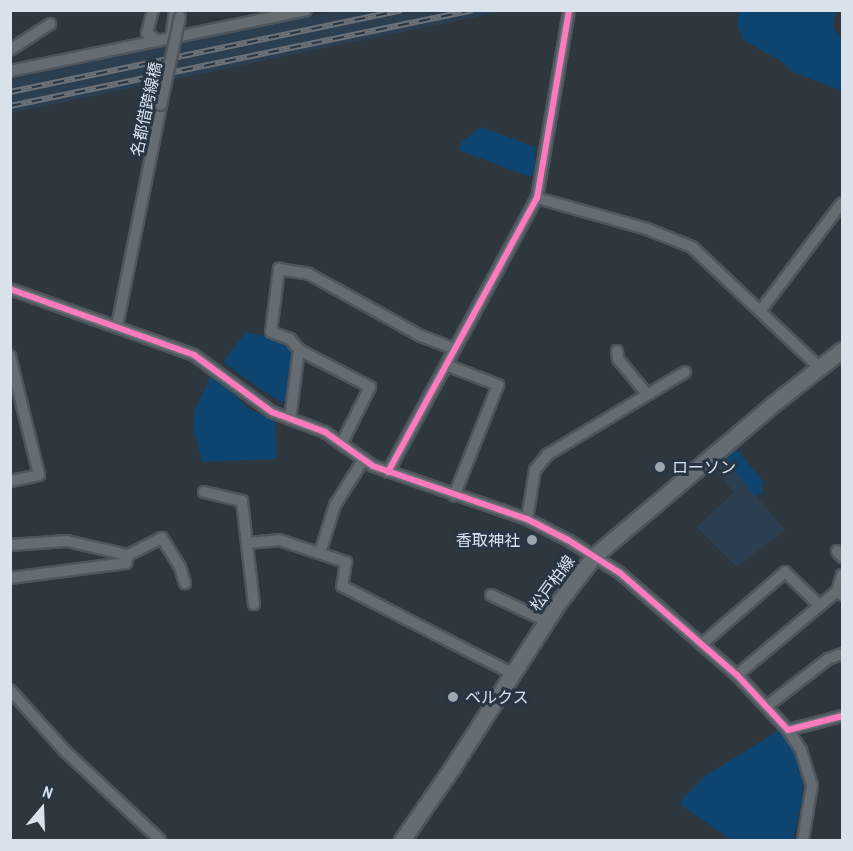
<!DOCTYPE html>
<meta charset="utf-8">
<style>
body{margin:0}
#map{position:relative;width:853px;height:851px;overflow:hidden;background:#2e363e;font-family:"Archivo Narrow","Noto Sans JP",sans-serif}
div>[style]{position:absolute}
.built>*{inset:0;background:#2c3f50}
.green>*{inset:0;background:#0e4570}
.roads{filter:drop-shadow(2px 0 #4e555c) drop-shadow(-2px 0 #4e555c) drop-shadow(0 2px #4e555c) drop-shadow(0 -2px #4e555c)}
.street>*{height:10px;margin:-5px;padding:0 5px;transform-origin:5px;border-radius:5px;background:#656c72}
.secondary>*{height:15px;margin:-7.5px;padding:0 7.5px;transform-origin:7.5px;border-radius:7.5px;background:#656c72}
.rail>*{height:6px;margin-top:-3px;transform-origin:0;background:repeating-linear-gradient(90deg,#283644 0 11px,#6c7277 0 22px);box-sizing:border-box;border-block:2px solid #6c7277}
.bridges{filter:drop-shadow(2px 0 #4e555c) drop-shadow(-2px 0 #4e555c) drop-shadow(0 2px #4e555c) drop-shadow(0 -2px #4e555c)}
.street-bridge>*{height:10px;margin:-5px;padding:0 5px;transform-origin:5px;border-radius:5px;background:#656c72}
.cycleway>*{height:6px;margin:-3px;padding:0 3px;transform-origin:3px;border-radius:3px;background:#fd7abc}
.dots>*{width:16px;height:16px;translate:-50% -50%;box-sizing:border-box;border:3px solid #283644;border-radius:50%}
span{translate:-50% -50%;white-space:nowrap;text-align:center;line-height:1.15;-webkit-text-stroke:6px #283644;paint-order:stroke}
.street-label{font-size:16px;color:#d9e2eb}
.poi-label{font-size:16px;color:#d9e2eb}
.left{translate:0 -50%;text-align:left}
.right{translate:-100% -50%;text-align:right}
.frame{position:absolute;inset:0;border:12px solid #d9e2eb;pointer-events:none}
.north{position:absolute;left:12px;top:779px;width:60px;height:60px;-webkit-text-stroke:4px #283644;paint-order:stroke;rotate:19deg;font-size:16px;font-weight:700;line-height:24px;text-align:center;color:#d9e2eb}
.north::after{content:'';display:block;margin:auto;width:21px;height:27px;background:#d9e2eb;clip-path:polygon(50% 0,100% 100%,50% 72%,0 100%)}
</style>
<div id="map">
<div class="built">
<div style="clip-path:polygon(336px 11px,505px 11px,11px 113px,10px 79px)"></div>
<div style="clip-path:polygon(720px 453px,785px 530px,737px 567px,697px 527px,734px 492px,709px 464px)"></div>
</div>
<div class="green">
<div style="clip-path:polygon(739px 11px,835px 11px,833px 28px,842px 39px,842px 91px,793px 72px,781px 61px,743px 40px,737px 23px)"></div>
<div style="clip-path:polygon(481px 127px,535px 147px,535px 172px,531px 177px,459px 150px,462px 142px)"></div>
<div style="clip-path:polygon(246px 332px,272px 338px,293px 347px,292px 381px,285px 401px,281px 402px,259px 388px,223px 362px)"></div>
<div style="clip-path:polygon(212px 373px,249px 409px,275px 420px,277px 459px,202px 462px,193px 428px,195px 409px)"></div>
<div style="clip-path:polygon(732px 443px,764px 483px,761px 487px,764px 491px,756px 497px,721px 453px)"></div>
<div style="clip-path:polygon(778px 731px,798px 752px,803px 771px,802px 800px,793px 840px,731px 840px,681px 805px,682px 799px,705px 776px)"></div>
</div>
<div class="roads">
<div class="street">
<div style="left:153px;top:10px;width:24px;rotate:105deg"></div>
<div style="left:147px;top:33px;width:13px;rotate:39deg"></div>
<div style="left:171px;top:39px;width:29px;rotate:-82deg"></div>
<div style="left:10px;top:50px;width:48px;rotate:-33deg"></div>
<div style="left:10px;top:71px;width:302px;rotate:-11.6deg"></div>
<div style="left:537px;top:198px;width:114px;rotate:15.7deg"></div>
<div style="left:647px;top:229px;width:48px;rotate:21.8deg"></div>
<div style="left:692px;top:247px;width:176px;rotate:43.4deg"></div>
<div style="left:10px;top:289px;width:195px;rotate:19.7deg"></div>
<div style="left:194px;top:355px;width:97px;rotate:36.2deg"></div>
<div style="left:272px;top:412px;width:57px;rotate:20.7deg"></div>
<div style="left:325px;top:432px;width:59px;rotate:35.3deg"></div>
<div style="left:373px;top:466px;width:163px;rotate:19deg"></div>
<div style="left:527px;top:519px;width:46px;rotate:27.1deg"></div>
<div style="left:568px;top:540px;width:62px;rotate:32.4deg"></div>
<div style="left:620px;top:573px;width:155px;rotate:41.1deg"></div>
<div style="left:737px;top:675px;width:75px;rotate:47.2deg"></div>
<div style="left:788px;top:730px;width:56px;rotate:-14.5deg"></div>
<div style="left:761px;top:310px;width:134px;rotate:-52.9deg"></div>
<div style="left:117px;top:326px;width:225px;rotate:-78.7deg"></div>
<div style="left:299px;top:350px;width:80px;rotate:27.5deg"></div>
<div style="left:370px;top:387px;width:63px;rotate:116.6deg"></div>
<div style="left:617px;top:351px;width:8px;rotate:83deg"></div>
<div style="left:618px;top:359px;width:45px;rotate:50.4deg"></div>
<div style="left:10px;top:356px;width:122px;rotate:76.3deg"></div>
<div style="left:39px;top:475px;width:30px;rotate:168deg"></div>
<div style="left:446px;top:365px;width:56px;rotate:21deg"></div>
<div style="left:498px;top:385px;width:119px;rotate:111.6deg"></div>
<div style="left:290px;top:419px;width:70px;rotate:-82.6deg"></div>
<div style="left:299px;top:350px;width:14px;rotate:-129deg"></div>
<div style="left:290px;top:339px;width:20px;rotate:-160deg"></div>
<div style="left:271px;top:332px;width:64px;rotate:-82.8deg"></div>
<div style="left:279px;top:269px;width:30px;rotate:9deg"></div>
<div style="left:309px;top:274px;width:128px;rotate:29deg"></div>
<div style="left:421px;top:336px;width:36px;rotate:21deg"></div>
<div style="left:388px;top:472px;width:312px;rotate:-61.5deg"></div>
<div style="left:537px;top:198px;width:191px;rotate:-80.3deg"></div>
<div style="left:204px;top:492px;width:39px;rotate:13deg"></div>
<div style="left:242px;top:501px;width:104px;rotate:83.4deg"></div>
<div style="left:527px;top:519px;width:50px;rotate:-80.7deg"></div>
<div style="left:535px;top:470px;width:19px;rotate:-51deg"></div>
<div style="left:547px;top:455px;width:161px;rotate:-31deg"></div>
<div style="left:247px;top:543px;width:32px;rotate:-5deg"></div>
<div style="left:279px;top:540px;width:71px;rotate:18.2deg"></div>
<div style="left:346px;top:562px;width:24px;rotate:99deg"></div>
<div style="left:342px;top:586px;width:192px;rotate:27.2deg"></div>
<div style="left:10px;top:545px;width:57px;rotate:-4deg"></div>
<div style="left:67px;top:541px;width:63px;rotate:12.9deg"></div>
<div style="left:837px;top:551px;width:8px;rotate:50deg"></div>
<div style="left:320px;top:553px;width:50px;rotate:-72.6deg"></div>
<div style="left:335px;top:505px;width:54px;rotate:-57.8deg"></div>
<div style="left:842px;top:575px;width:17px;rotate:107deg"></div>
<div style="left:837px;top:591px;width:6px;rotate:39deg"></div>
<div style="left:10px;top:578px;width:117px;rotate:-7.4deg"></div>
<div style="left:126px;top:563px;width:8px;rotate:-76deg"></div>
<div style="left:128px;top:555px;width:38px;rotate:-27deg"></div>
<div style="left:162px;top:538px;width:34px;rotate:58deg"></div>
<div style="left:180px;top:567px;width:17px;rotate:73deg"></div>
<div style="left:491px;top:595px;width:61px;rotate:25.3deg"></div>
<div style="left:702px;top:644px;width:110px;rotate:-40.9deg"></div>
<div style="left:785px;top:572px;width:47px;rotate:44.1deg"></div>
<div style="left:737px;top:675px;width:131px;rotate:-40deg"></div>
<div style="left:10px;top:690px;width:82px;rotate:48deg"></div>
<div style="left:65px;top:751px;width:130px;rotate:43.1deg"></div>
<div style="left:767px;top:706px;width:77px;rotate:-37.6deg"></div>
<div style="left:828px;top:659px;width:15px;rotate:-20deg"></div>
<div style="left:788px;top:730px;width:24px;rotate:57deg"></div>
<div style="left:801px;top:750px;width:37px;rotate:73deg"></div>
<div style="left:812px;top:785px;width:56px;rotate:99.3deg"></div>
</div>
<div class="secondary">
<div style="left:402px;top:840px;width:88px;rotate:-55.2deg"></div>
<div style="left:452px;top:768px;width:196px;rotate:-57.3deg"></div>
<div style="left:558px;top:603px;width:59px;rotate:-52.5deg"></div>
<div style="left:594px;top:556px;width:235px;rotate:-40.3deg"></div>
<div style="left:773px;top:404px;width:88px;rotate:-38deg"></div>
</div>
</div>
<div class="rail">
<div style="left:10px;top:92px;width:400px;rotate:-11.8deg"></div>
<div style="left:10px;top:106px;width:472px;rotate:-11.7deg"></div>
</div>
<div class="bridges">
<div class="street-bridge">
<div style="left:161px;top:105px;width:90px;rotate:-77.8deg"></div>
</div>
</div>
<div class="cycleway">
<div style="left:10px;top:289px;width:195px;rotate:19.7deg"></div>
<div style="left:194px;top:355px;width:97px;rotate:36.2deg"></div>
<div style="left:272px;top:412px;width:57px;rotate:20.7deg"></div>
<div style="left:325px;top:432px;width:59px;rotate:35.3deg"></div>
<div style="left:373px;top:466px;width:163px;rotate:19deg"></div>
<div style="left:527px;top:519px;width:46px;rotate:27.1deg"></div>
<div style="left:568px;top:540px;width:62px;rotate:32.4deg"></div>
<div style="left:620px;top:573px;width:155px;rotate:41.1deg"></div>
<div style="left:737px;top:675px;width:75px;rotate:47.2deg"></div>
<div style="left:788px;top:730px;width:56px;rotate:-14.5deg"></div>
<div style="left:388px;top:472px;width:312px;rotate:-61.5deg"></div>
<div style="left:537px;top:198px;width:191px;rotate:-80.3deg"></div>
</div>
<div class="dots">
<div style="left:660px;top:467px;background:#9da6ae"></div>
<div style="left:532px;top:540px;background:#9da6ae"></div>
<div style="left:453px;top:697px;background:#9da6ae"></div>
</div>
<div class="street-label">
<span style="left:146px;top:109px;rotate:-78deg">名都借跨線橋</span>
<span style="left:552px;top:583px;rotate:-54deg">松戸柏線</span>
</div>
<div class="poi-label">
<span class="left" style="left:672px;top:467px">ローソン</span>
<span class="right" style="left:520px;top:540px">香取神社</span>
<span class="left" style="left:465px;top:697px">ベルクス</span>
</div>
<div class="frame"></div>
<div class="north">N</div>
</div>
